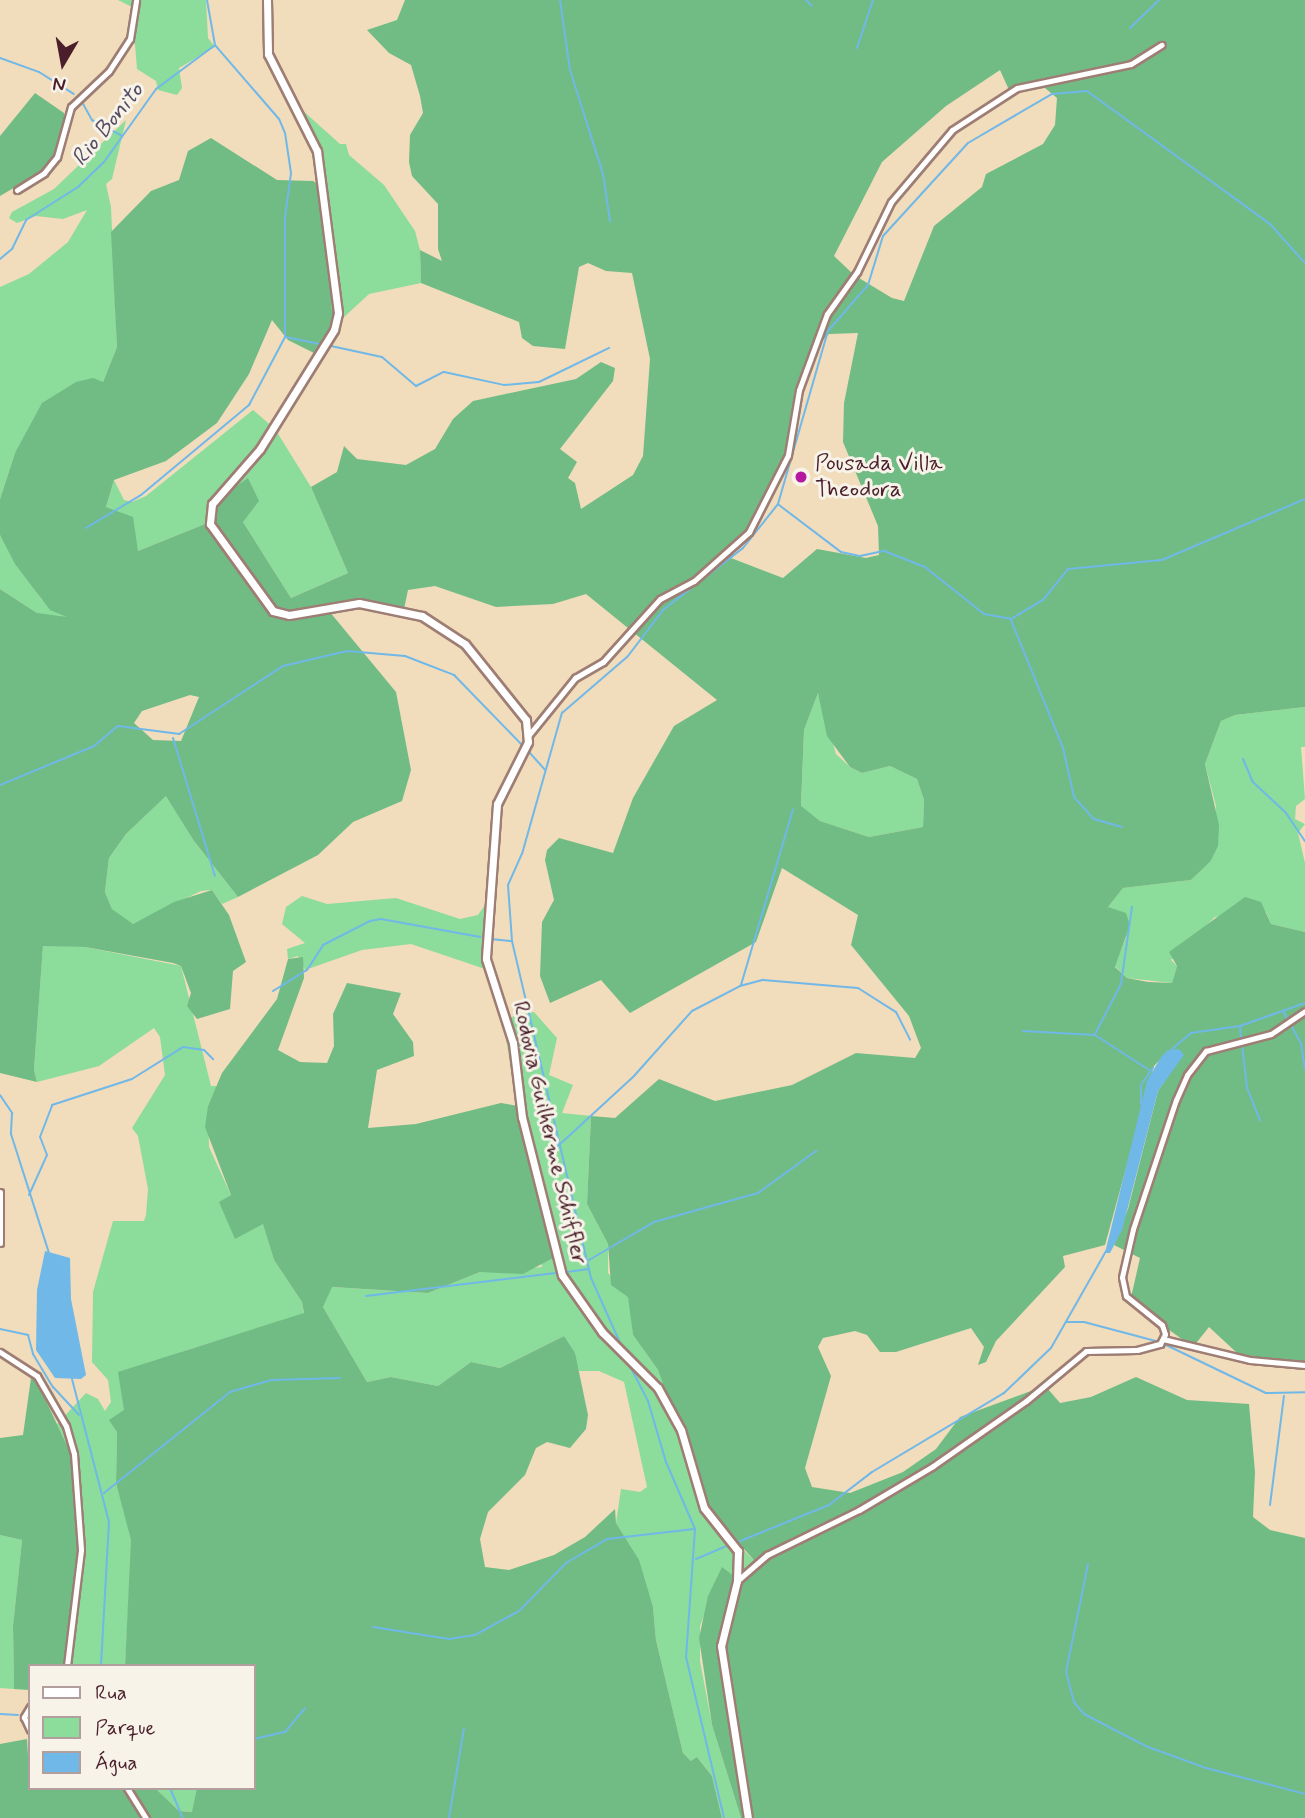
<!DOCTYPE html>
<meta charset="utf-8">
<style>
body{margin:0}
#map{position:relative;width:1305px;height:1818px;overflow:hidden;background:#f1dcbc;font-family:Mynerve,sans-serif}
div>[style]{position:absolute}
.green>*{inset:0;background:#8cdc9c}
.forest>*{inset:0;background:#71bc84}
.water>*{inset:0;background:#70b8e8}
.stream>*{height:2px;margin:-1px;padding:0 1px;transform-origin:1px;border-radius:1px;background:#70b8e8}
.roads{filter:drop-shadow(2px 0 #9e7e74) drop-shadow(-2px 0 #9e7e74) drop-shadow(0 2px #9e7e74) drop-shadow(0 -2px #9e7e74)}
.minor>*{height:5px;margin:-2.5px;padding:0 2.5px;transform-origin:2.5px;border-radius:2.5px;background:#fff}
.tertiary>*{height:7px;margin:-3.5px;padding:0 3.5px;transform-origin:3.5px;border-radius:3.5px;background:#fff}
.dots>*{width:19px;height:19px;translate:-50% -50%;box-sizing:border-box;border:4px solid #f7f3e8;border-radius:50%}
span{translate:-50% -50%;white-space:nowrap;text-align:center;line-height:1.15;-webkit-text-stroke:6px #f7f3e8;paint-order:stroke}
.poi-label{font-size:23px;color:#4a1f2b}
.left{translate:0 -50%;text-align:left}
.street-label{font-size:23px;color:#4a1f2b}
.water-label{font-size:24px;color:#554d64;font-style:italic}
.legend{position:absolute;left:28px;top:1664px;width:228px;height:126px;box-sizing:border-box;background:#f7f3e8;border:2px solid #b29e9c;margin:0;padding:9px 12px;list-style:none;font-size:21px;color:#4a1f2b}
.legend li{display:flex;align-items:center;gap:14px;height:35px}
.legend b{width:35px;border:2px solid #b29e9c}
.north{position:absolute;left:28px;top:28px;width:70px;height:70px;-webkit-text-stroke:5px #f7f3e8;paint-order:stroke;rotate:190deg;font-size:19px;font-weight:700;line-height:28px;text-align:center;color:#4a1f2b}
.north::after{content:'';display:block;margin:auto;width:24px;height:32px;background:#4a1f2b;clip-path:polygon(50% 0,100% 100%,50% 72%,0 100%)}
</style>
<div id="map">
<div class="green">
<div style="clip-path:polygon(118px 0,206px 0,208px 38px,215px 47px,179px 68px,182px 88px,177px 95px,158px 90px,156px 81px,137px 69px,132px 7px)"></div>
<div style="clip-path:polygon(302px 110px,340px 144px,346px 144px,349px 155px,384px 185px,415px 231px,420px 250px,421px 283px,369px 294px,343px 318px,332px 311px,321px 168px)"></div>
<div style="clip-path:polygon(126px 120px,112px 179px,106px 184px,111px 207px,117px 347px,103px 382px,15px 453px,0 499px,0 287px,29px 274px,68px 242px,87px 210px,63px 219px,36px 216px,17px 223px,9px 218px,12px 212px,54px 189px)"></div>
<div style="clip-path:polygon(253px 410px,275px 429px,311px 487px,348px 573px,291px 598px,243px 522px,209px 505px,205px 524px,138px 551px,125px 515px,106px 507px,114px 480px,124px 500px,132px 502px,146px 496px)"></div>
<div style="clip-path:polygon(0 535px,42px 600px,68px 617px,51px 618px,37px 613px,0 589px)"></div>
<div style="clip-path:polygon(818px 693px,836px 754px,850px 767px,862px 773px,890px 766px,917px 779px,924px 800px,923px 827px,869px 837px,820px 821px,801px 807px,804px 730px)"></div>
<div style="clip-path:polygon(1305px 707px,1305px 747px,1301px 747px,1305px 799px,1296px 806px,1295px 819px,1305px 824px,1298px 833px,1305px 863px,1305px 932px,1271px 924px,1266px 912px,1215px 917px,1171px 960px,1177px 966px,1172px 983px,1127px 978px,1115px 966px,1126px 937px,1108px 907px,1123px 888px,1191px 880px,1210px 862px,1216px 806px,1205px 764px,1221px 721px,1235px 715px)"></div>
<div style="clip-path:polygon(167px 795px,194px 841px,238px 897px,222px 904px,212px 890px,201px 891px,133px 924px,127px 922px,112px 909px,105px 892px,109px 858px,126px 834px)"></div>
<div style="clip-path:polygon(302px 896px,327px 904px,396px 898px,460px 919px,478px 915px,485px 905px,483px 948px,488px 970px,411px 944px,362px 950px,305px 970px,298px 956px,288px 959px,287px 949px,305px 943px,282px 924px,286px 907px)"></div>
<div style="clip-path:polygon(43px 945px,85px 947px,181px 966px,211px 1086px,217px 1086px,208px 1106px,209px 1147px,231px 1195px,219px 1203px,263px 1223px,274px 1260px,302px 1302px,304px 1314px,181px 1352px,124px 1411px,117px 1432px,116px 1483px,132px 1540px,125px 1666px,67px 1666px,71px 1454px,57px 1424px,86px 1393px,98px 1399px,105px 1411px,111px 1402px,108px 1380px,92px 1362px,93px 1292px,113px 1221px,144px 1221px,146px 1215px,148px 1189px,138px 1136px,132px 1128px,165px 1075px,160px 1037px,154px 1028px,99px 1066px,37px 1082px,34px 1070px)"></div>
<div style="clip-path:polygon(534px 1012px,557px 1038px,549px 1075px,573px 1085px,562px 1113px,591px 1116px,587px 1204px,608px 1244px,608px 1273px,629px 1297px,633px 1335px,658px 1370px,734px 1540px,758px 1565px,739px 1580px,722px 1568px,700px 1626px,700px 1661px,712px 1725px,741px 1818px,722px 1818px,712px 1776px,698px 1758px,691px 1761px,683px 1753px,656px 1640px,653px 1607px,633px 1551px,616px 1523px,621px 1489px,640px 1492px,647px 1487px,624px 1382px,599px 1371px,579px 1371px,564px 1336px,500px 1368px,471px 1362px,438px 1386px,391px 1377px,367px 1382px,323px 1307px,331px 1287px,428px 1293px,480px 1272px,542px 1267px,503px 1019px)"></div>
<div style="clip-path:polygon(0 1535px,22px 1540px,13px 1626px,14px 1689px,0 1688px)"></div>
<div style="clip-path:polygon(155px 1788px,197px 1788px,197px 1803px,192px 1812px,179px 1811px)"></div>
</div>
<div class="forest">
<div style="clip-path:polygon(evenodd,405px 0,1305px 0,1305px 707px,1235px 715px,1221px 721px,1205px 764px,1219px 825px,1218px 846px,1210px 862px,1191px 880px,1123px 888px,1108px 907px,1126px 913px,1130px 925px,1115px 967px,1127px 978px,1148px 982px,1172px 983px,1177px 966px,1169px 952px,1245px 897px,1261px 902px,1271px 924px,1305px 932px,1305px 1367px,1271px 1358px,1249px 1364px,1209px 1327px,1193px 1347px,1130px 1302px,1140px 1258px,1114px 1245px,1128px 1209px,1158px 1091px,1166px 1079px,1169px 1050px,1154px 1066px,1105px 1245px,1063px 1256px,1065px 1267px,996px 1341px,986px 1362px,978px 1365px,984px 1347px,971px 1328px,896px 1352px,880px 1352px,867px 1335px,855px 1331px,823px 1338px,818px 1347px,831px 1376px,805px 1468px,812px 1487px,850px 1493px,903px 1472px,936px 1449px,960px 1417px,1039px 1388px,1048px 1389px,1060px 1403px,1091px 1397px,1136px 1377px,1187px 1400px,1249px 1404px,1255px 1472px,1253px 1517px,1270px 1530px,1305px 1538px,1305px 1818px,741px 1818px,712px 1725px,699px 1638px,708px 1596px,722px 1567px,739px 1580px,758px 1565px,712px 1512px,658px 1370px,633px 1335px,628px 1297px,611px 1285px,608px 1244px,587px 1204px,591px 1116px,615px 1118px,659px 1079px,715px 1101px,792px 1085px,856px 1053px,915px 1058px,921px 1048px,909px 1016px,851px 945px,858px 915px,782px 868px,756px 942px,630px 1013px,601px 980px,550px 1003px,540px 976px,542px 922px,554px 900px,545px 860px,547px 850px,559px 838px,613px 853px,633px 798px,674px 726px,717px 700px,586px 594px,553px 604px,496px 607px,435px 586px,408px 590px,403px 614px,360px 606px,329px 611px,396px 692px,411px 770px,402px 801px,353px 822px,318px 855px,238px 897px,194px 841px,166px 796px,126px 834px,109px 858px,105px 892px,112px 909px,133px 924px,174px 902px,212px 890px,229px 915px,246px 962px,233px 971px,230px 1009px,197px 1019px,187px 1006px,191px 993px,181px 966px,173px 963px,85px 947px,43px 946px,34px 1070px,37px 1082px,0 1073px,0 589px,37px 613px,67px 617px,50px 610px,15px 564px,0 535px,0 499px,15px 453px,42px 403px,76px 382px,93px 378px,103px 382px,117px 347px,111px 232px,151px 191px,179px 180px,188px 151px,211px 138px,277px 180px,313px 181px,324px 188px,332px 311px,343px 318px,318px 355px,288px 340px,272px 320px,249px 374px,217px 423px,166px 461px,114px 480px,106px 507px,133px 517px,138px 551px,205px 524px,209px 505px,248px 478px,259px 501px,243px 522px,291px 598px,348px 573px,311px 487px,337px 472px,344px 446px,357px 459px,406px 465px,435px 449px,453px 419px,473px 401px,576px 379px,601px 362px,615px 368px,613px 381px,560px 449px,577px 462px,568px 478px,575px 483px,581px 509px,633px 475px,643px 456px,650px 359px,632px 273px,606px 271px,588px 263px,579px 267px,565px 349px,533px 346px,522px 338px,519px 322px,421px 283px,420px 250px,442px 261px,438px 249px,438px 204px,412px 176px,409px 162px,410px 135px,423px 113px,420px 96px,411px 65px,389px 53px,367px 30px,397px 20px,405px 0,1000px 70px,1010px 92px,1045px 88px,1057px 98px,1055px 125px,1043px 144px,986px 174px,982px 187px,934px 226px,904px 301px,892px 298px,854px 275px,834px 256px,882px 162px,946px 106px,1000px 70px,405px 0,858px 333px,844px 403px,843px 442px,878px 526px,879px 555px,866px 558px,817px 549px,783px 578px,731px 558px,788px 447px,797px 388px,810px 353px,829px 334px,858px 333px,405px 0,818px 693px,827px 736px,850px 767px,862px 773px,890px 766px,917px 779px,924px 800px,923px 827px,869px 837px,820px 821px,801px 806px,804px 730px,818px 693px,405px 0,190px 695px,199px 697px,181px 741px,153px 740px,134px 723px,142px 711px,190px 695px)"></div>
<div style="clip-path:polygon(35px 93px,64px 113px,64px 151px,39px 173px,0 196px,0 136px)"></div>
<div style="clip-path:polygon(303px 957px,304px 978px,278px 1050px,300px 1062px,327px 1063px,334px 1046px,333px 1014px,347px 983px,401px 993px,393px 1014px,413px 1042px,414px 1056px,377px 1070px,368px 1128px,416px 1124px,501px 1103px,518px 1106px,555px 1257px,523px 1274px,480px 1272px,428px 1293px,332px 1287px,323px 1307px,367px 1382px,391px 1377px,438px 1386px,471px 1362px,500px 1368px,564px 1336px,575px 1353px,588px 1415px,586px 1429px,570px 1448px,547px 1442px,536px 1448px,525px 1475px,488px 1512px,480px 1539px,485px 1567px,509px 1570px,554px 1555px,585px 1537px,615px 1509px,616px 1523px,639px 1560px,653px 1607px,656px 1640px,683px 1753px,691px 1761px,697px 1757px,712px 1776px,722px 1818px,0 1818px,0 1744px,27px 1739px,30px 1788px,155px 1788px,179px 1811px,192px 1812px,197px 1788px,254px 1788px,254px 1666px,125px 1666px,131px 1540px,116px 1483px,117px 1432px,109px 1420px,124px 1410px,118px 1372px,304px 1313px,302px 1302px,274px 1260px,263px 1224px,235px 1239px,219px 1202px,231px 1195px,205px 1127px,208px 1106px,222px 1073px,277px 999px,288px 959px)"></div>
<div style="clip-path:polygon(32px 1371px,71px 1454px,80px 1531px,68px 1660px,63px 1666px,30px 1666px,29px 1690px,14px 1689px,13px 1626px,22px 1540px,0 1535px,0 1438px,23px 1435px)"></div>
</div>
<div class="water">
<div style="clip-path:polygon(1179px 1049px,1184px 1055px,1158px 1091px,1122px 1230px,1110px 1253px,1105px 1253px,1147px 1081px,1161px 1057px,1168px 1050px)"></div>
<div style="clip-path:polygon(45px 1251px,70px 1258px,71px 1299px,86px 1375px,81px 1379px,55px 1378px,36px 1350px,37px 1290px)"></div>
</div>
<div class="stream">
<div style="left:560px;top:0;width:71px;rotate:81.9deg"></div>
<div style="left:570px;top:70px;width:109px;rotate:72.4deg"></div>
<div style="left:603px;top:174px;width:48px;rotate:81.5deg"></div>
<div style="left:806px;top:0;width:8px;rotate:45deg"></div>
<div style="left:1130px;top:28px;width:40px;rotate:-44deg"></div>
<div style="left:857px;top:48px;width:51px;rotate:-71.6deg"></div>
<div style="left:0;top:58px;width:41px;rotate:19.7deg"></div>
<div style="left:39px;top:72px;width:41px;rotate:32.2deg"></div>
<div style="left:82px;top:102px;width:21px;rotate:61deg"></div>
<div style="left:92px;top:120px;width:34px;rotate:28deg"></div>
<div style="left:0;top:259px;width:16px;rotate:-40deg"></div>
<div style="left:12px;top:249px;width:32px;rotate:-64deg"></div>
<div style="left:26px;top:220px;width:62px;rotate:-32.4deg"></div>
<div style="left:78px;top:187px;width:36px;rotate:-44deg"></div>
<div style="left:104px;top:162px;width:90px;rotate:-54.5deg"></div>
<div style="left:156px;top:89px;width:72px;rotate:-36.6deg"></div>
<div style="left:286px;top:337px;width:34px;rotate:12deg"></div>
<div style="left:331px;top:346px;width:52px;rotate:12.2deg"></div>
<div style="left:382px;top:357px;width:45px;rotate:40.5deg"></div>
<div style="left:416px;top:386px;width:31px;rotate:-27deg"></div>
<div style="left:444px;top:372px;width:61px;rotate:12.2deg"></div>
<div style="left:504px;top:385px;width:35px;rotate:-5deg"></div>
<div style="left:539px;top:382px;width:78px;rotate:-25.9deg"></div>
<div style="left:779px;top:505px;width:78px;rotate:37.2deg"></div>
<div style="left:841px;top:552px;width:19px;rotate:12deg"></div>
<div style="left:860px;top:556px;width:25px;rotate:-12deg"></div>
<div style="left:884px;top:551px;width:44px;rotate:21.3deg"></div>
<div style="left:925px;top:567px;width:75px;rotate:38.5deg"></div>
<div style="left:984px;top:614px;width:27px;rotate:10deg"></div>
<div style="left:1011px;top:619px;width:37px;rotate:-31deg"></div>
<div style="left:1043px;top:600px;width:40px;rotate:-51deg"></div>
<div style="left:1068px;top:569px;width:94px;rotate:-5.5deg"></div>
<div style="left:1162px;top:560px;width:155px;rotate:-23.1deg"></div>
<div style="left:86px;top:528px;width:64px;rotate:-31deg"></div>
<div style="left:141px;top:495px;width:141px;rotate:-39.8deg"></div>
<div style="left:249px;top:405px;width:77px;rotate:-62.1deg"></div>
<div style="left:285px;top:337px;width:120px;rotate:-90deg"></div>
<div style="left:285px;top:217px;width:44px;rotate:-82.2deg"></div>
<div style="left:291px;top:173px;width:40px;rotate:-98.5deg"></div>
<div style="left:285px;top:133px;width:15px;rotate:-113deg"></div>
<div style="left:279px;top:119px;width:98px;rotate:-130.9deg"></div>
<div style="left:215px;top:45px;width:46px;rotate:-100.1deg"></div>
<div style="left:1011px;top:620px;width:138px;rotate:67.9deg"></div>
<div style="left:1063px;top:748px;width:50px;rotate:77.3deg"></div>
<div style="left:1074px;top:797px;width:30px;rotate:48deg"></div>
<div style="left:1094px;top:819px;width:29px;rotate:16deg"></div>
<div style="left:173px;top:738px;width:144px;rotate:73.1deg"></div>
<div style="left:529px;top:752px;width:24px;rotate:48deg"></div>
<div style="left:1243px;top:759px;width:25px;rotate:67deg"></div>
<div style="left:1253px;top:782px;width:45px;rotate:43.2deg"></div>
<div style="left:1286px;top:813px;width:34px;rotate:56deg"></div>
<div style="left:0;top:785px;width:102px;rotate:-22.5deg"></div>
<div style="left:94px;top:746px;width:31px;rotate:-40deg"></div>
<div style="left:118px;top:726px;width:62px;rotate:7.5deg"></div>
<div style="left:179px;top:734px;width:124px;rotate:-33.2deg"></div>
<div style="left:283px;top:666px;width:66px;rotate:-13.2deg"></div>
<div style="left:347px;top:651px;width:58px;rotate:4.9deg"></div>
<div style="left:405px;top:656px;width:53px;rotate:21.2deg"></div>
<div style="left:454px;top:675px;width:96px;rotate:45.8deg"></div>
<div style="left:491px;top:939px;width:20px;rotate:6deg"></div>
<div style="left:741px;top:985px;width:183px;rotate:-73.5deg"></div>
<div style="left:273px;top:991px;width:40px;rotate:-32deg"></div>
<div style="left:307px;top:970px;width:30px;rotate:-57deg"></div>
<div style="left:323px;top:945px;width:53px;rotate:-27.1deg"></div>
<div style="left:370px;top:921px;width:11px;rotate:-10deg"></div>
<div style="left:381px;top:919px;width:101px;rotate:10.3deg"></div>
<div style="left:1283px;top:1011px;width:38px;rotate:61deg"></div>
<div style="left:1301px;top:1044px;width:26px;rotate:81deg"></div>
<div style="left:1240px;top:1027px;width:12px;rotate:85deg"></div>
<div style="left:1023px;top:1031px;width:72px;rotate:3.2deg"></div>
<div style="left:1095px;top:1035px;width:64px;rotate:32.9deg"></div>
<div style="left:1095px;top:1034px;width:56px;rotate:-62.5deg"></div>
<div style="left:1121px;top:984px;width:78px;rotate:-81.9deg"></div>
<div style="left:1242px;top:1044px;width:44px;rotate:83.5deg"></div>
<div style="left:1247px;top:1088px;width:35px;rotate:68deg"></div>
<div style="left:1172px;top:1049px;width:25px;rotate:-40deg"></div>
<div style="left:1191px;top:1033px;width:49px;rotate:-8.1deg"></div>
<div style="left:1240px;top:1026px;width:69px;rotate:-19.5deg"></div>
<div style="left:0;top:1095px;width:22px;rotate:56deg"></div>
<div style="left:12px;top:1113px;width:21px;rotate:93deg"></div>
<div style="left:11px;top:1134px;width:125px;rotate:72.3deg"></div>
<div style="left:1141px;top:1104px;width:19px;rotate:-90deg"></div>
<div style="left:1141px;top:1085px;width:21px;rotate:-55deg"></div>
<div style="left:558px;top:1146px;width:103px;rotate:-42.6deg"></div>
<div style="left:634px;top:1076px;width:87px;rotate:-48.3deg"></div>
<div style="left:692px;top:1011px;width:54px;rotate:-27.5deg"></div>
<div style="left:740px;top:986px;width:24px;rotate:-15deg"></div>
<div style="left:763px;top:980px;width:95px;rotate:4.8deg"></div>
<div style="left:858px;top:988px;width:45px;rotate:32.3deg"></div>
<div style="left:896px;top:1012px;width:31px;rotate:63deg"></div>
<div style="left:29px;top:1195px;width:44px;rotate:-65.8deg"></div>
<div style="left:47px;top:1155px;width:19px;rotate:-111deg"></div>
<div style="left:40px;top:1137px;width:34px;rotate:-69deg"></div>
<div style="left:52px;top:1105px;width:84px;rotate:-18deg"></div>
<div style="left:132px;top:1079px;width:60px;rotate:-32.1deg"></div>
<div style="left:183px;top:1047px;width:21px;rotate:8deg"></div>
<div style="left:204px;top:1050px;width:13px;rotate:45deg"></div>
<div style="left:589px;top:1260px;width:75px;rotate:-30.3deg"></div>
<div style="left:654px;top:1222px;width:108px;rotate:-15.6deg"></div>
<div style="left:758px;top:1193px;width:72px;rotate:-35.9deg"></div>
<div style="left:567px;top:1272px;width:22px;rotate:-8deg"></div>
<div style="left:366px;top:1296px;width:191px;rotate:-6.9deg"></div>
<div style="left:1066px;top:1322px;width:18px"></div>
<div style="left:1084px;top:1322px;width:78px;rotate:14.9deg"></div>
<div style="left:0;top:1329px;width:29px;rotate:12deg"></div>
<div style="left:28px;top:1335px;width:20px;rotate:75deg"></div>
<div style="left:33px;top:1354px;width:39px;rotate:59deg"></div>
<div style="left:53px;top:1387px;width:38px;rotate:47deg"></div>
<div style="left:1164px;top:1344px;width:113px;rotate:25.7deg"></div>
<div style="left:1266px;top:1393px;width:39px;rotate:-1deg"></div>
<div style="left:621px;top:1345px;width:73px;rotate:-114.1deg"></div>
<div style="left:591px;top:1278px;width:346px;rotate:-103.2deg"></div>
<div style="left:512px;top:941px;width:56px;rotate:-94.1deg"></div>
<div style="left:508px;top:885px;width:34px;rotate:-66deg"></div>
<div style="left:522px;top:854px;width:147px;rotate:-74.2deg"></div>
<div style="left:562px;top:713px;width:87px;rotate:-40.8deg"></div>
<div style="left:628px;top:656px;width:58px;rotate:-52.7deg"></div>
<div style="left:663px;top:610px;width:101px;rotate:-37.8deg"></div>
<div style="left:743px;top:548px;width:56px;rotate:-51.5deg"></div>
<div style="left:778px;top:504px;width:180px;rotate:-73.9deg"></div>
<div style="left:828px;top:331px;width:61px;rotate:-49deg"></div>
<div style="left:868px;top:285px;width:51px;rotate:-73deg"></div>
<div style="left:883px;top:236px;width:126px;rotate:-47.6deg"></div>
<div style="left:968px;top:143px;width:97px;rotate:-30.3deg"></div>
<div style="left:1052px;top:94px;width:35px;rotate:-5deg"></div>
<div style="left:1087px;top:91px;width:226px;rotate:36deg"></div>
<div style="left:1270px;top:224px;width:52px;rotate:48.1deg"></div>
<div style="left:629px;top:1364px;width:42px;rotate:62.8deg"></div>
<div style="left:648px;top:1401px;width:64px;rotate:73.6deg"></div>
<div style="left:666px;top:1462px;width:73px;rotate:66.6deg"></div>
<div style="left:695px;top:1529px;width:128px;rotate:94deg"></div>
<div style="left:686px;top:1657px;width:165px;rotate:76.7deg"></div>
<div style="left:72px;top:1379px;width:148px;rotate:75.5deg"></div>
<div style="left:109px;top:1522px;width:144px;rotate:93.2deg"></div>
<div style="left:104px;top:1493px;width:161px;rotate:-38.7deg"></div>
<div style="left:230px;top:1392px;width:43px;rotate:-16.3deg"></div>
<div style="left:271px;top:1380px;width:69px;rotate:-1.7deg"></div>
<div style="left:1270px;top:1505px;width:110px;rotate:-82.7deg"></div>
<div style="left:740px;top:1541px;width:96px;rotate:-22deg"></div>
<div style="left:829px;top:1505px;width:54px;rotate:-37.5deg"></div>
<div style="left:872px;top:1472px;width:154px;rotate:-30.9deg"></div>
<div style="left:1004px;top:1393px;width:65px;rotate:-43.8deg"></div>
<div style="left:1051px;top:1348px;width:112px;rotate:-60.4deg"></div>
<div style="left:696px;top:1559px;width:36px;rotate:-23deg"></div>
<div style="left:1088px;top:1564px;width:110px;rotate:101.5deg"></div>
<div style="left:1066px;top:1672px;width:31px;rotate:75deg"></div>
<div style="left:1074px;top:1702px;width:16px;rotate:50deg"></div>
<div style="left:1084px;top:1714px;width:72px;rotate:27.3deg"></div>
<div style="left:1148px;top:1747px;width:62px;rotate:19.9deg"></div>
<div style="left:1206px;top:1768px;width:102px;rotate:14.7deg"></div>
<div style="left:373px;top:1627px;width:77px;rotate:9deg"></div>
<div style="left:449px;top:1639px;width:26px;rotate:-9deg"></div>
<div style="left:475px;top:1635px;width:50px;rotate:-28.6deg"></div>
<div style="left:519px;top:1611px;width:67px;rotate:-45.6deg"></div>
<div style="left:566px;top:1563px;width:48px;rotate:-30.3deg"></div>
<div style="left:607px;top:1539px;width:88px;rotate:-6.6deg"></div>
<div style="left:0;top:1714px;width:18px;rotate:3deg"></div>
<div style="left:29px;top:1715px;width:1px"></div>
<div style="left:254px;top:1739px;width:32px;rotate:-13deg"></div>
<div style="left:285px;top:1732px;width:31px;rotate:-50deg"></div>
<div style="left:170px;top:1788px;width:33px;rotate:67deg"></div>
<div style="left:449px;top:1818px;width:91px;rotate:-80.5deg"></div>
</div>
<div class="roads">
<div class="minor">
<div style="left:17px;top:190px;width:32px;rotate:-32deg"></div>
<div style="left:44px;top:173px;width:21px;rotate:-51deg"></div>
<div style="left:57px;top:157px;width:52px;rotate:-74.4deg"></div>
<div style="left:71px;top:107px;width:52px;rotate:-43.5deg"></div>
<div style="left:109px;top:71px;width:38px;rotate:-57deg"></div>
<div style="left:130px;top:39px;width:39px;rotate:-81deg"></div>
<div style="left:528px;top:736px;width:75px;rotate:-51deg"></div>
<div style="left:575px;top:678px;width:32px;rotate:-30deg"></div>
<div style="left:603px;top:662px;width:85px;rotate:-47.9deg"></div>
<div style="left:660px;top:599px;width:38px;rotate:-28deg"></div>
<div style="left:694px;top:581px;width:74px;rotate:-41.7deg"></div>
<div style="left:749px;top:532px;width:86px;rotate:-63.1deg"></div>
<div style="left:788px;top:455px;width:66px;rotate:-80.4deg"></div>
<div style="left:799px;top:390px;width:81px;rotate:-69.8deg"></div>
<div style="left:827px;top:314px;width:52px;rotate:-54.5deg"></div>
<div style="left:857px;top:272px;width:78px;rotate:-64.1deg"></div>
<div style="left:891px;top:202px;width:94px;rotate:-49.7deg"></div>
<div style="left:952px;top:130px;width:77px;rotate:-32.9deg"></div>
<div style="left:1017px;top:88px;width:116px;rotate:-11.9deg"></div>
<div style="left:1131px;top:64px;width:36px;rotate:-32deg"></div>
<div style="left:0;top:1192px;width:51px;rotate:90deg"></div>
<div style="left:1163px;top:1339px;width:89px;rotate:13.6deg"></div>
<div style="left:1250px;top:1360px;width:55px;rotate:5.2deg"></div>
<div style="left:0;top:1352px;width:44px;rotate:33deg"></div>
<div style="left:37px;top:1376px;width:58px;rotate:59.9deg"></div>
<div style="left:66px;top:1426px;width:29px;rotate:74deg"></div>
<div style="left:74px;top:1454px;width:96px;rotate:85.8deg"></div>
<div style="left:81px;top:1550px;width:117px;rotate:96.9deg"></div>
<div style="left:737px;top:1581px;width:40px;rotate:-41deg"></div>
<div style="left:767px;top:1555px;width:102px;rotate:-26.1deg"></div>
<div style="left:859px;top:1510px;width:86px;rotate:-30.7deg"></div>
<div style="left:933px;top:1466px;width:113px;rotate:-35deg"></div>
<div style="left:1026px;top:1401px;width:78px;rotate:-39.8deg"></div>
<div style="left:1086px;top:1351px;width:51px;rotate:-1.1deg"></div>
<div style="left:1137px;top:1350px;width:24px;rotate:-15deg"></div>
<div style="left:1160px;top:1344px;width:11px;rotate:-63deg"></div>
<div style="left:1165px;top:1334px;width:9px;rotate:-108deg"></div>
<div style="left:1162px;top:1325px;width:46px;rotate:-141.1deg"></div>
<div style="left:1126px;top:1296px;width:19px;rotate:-102deg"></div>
<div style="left:1122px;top:1277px;width:49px;rotate:-77.1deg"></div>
<div style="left:1133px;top:1229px;width:136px;rotate:-71.6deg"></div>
<div style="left:1176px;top:1100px;width:27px;rotate:-66deg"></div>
<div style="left:1187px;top:1075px;width:31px;rotate:-52deg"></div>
<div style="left:1206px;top:1051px;width:67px;rotate:-14.7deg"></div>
<div style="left:1271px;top:1034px;width:41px;rotate:-34.1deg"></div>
<div style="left:30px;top:1707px;width:12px;rotate:121deg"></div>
<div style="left:24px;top:1717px;width:14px;rotate:65deg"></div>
<div style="left:127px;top:1788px;width:36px;rotate:58deg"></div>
</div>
<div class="tertiary">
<div style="left:267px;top:0;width:54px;rotate:88.9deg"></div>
<div style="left:268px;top:54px;width:109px;rotate:63.2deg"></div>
<div style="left:317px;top:151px;width:163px;rotate:82.6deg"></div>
<div style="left:338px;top:313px;width:17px;rotate:103deg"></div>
<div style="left:334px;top:330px;width:140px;rotate:121.9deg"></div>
<div style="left:260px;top:449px;width:73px;rotate:131.1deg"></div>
<div style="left:212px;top:504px;width:20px;rotate:96deg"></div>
<div style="left:210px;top:524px;width:107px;rotate:54.1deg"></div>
<div style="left:273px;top:611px;width:16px;rotate:14deg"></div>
<div style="left:289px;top:615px;width:71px;rotate:-9.7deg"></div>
<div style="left:359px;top:603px;width:64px;rotate:11.7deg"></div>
<div style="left:422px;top:616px;width:51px;rotate:33.1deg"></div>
<div style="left:465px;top:644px;width:97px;rotate:51.2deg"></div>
<div style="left:526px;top:720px;width:22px;rotate:85deg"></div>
<div style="left:528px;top:742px;width:69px;rotate:116.6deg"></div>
<div style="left:497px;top:804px;width:155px;rotate:94.1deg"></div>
<div style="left:486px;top:959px;width:88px;rotate:72.2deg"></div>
<div style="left:513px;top:1043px;width:75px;rotate:83.1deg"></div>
<div style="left:522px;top:1117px;width:163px;rotate:75.8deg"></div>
<div style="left:562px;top:1275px;width:70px;rotate:54.9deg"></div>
<div style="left:602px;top:1332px;width:79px;rotate:45deg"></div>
<div style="left:658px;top:1388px;width:48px;rotate:61.3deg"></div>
<div style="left:681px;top:1430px;width:81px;rotate:73.6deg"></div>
<div style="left:704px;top:1508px;width:55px;rotate:51.7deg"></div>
<div style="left:738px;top:1551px;width:30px;rotate:92deg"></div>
<div style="left:737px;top:1581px;width:67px;rotate:103.8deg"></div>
<div style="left:721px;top:1646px;width:174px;rotate:81.1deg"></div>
</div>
</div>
<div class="dots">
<div style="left:801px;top:477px;background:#b5179e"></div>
</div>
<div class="poi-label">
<span class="left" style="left:815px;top:477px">Pousada Villa<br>Theodora</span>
</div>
<div class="street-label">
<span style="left:549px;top:1133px;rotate:77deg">Rodovia Guilherme Schiffler</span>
</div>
<div class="water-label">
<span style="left:108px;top:125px;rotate:-51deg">Rio Bonito</span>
</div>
<ul class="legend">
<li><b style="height:9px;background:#fff"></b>Rua</li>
<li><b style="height:19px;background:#8cdc9c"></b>Parque</li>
<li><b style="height:19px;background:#70b8e8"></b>Água</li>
</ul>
<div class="north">N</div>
</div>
